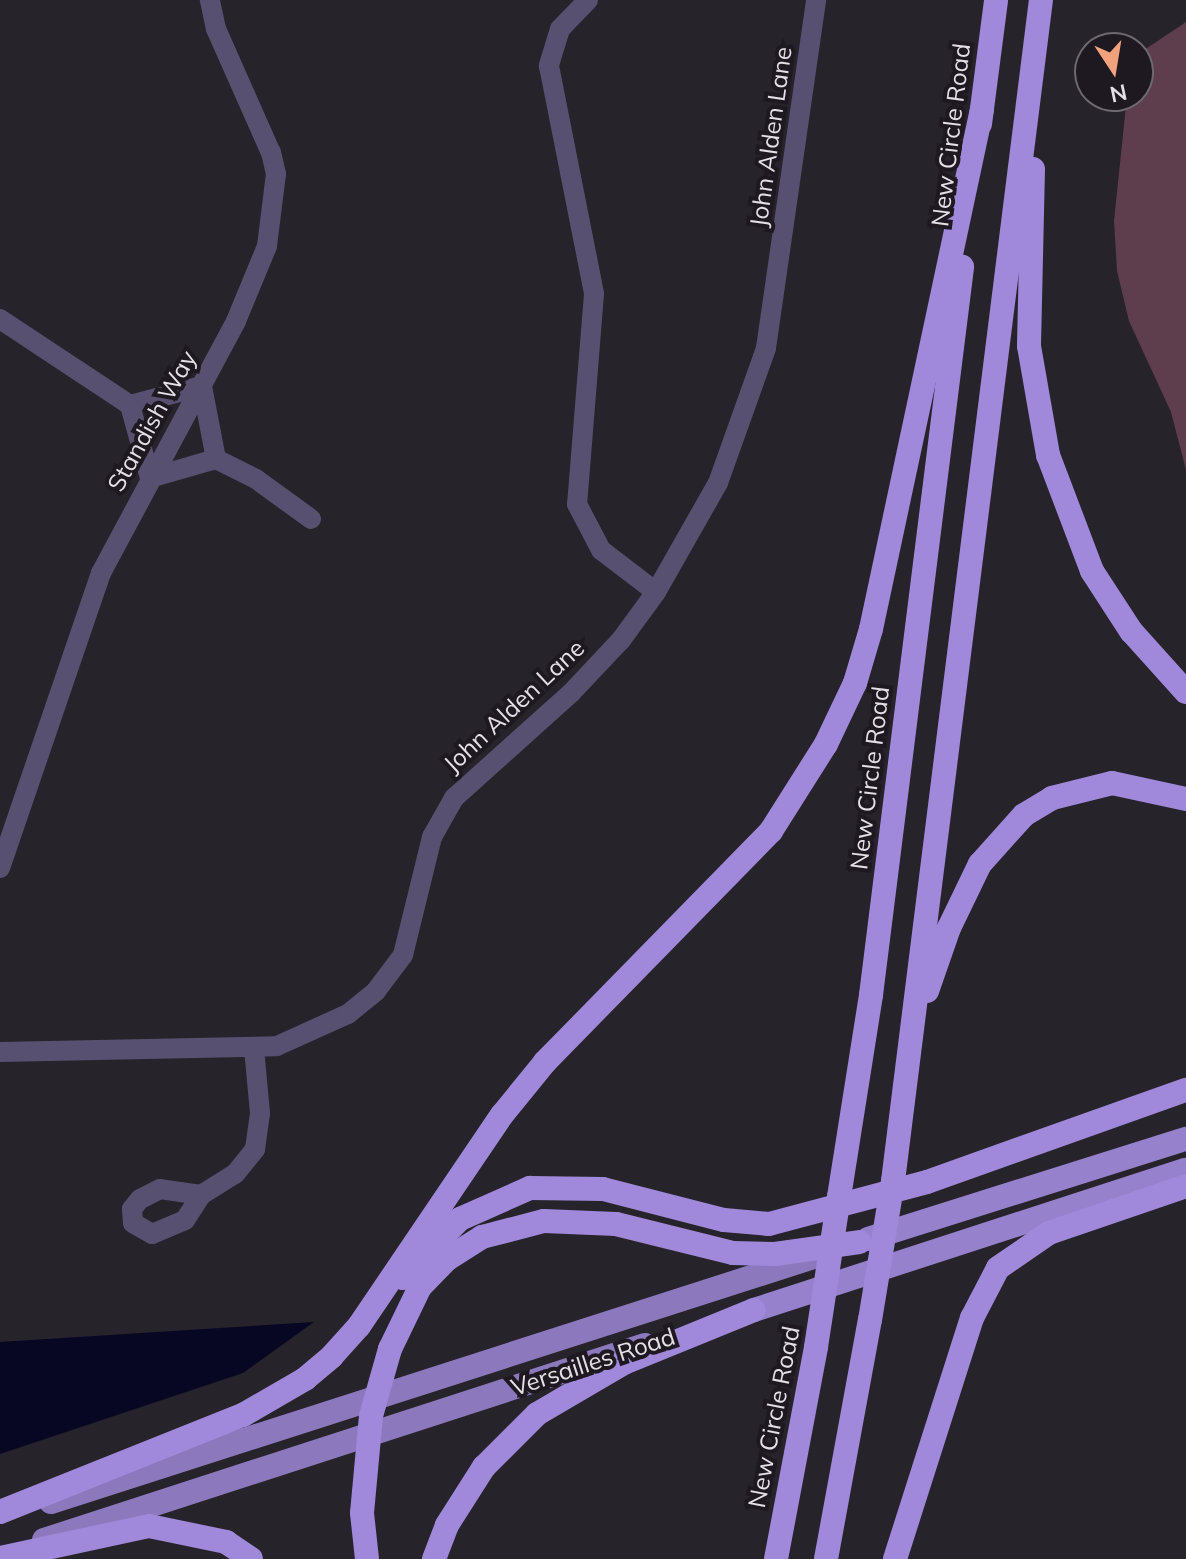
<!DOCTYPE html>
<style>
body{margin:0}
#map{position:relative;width:1186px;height:1559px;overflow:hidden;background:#27232a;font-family:Mulish,sans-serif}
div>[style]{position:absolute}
.green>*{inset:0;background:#5e3e4d}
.water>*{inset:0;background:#070623}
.minor>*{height:20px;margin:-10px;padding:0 10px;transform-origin:10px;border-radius:10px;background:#585071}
.primary>*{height:24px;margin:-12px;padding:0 12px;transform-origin:12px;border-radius:12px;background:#8c79bd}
.trunk>*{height:24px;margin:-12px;padding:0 12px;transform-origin:12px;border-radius:12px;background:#9681cc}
.motorway>*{height:24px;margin:-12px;padding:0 12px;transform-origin:12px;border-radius:12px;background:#a089db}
.motorway-bridge>*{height:24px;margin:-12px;padding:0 12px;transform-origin:12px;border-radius:12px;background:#a089db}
span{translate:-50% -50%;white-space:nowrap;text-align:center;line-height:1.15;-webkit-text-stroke:8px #1e1920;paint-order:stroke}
.street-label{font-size:24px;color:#e4e0e5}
.north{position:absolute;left:1074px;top:32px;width:80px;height:80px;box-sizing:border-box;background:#1e1920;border:2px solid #6d696f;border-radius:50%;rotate:168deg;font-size:22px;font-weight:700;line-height:32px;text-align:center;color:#e4e0e5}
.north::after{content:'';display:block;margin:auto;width:28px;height:36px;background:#f1a17c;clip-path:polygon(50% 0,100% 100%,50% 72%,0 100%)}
</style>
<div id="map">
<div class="green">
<div style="clip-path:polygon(1186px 22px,1186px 470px,1171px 412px,1129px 321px,1117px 271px,1114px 221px,1127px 96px,1138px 96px,1138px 54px)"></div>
</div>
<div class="water">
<div style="clip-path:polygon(314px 1322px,243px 1373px,0 1454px,0 1342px)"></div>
</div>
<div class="minor">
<div style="left:588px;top:0;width:40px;rotate:134deg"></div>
<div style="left:560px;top:29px;width:39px;rotate:107deg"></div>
<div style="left:549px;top:66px;width:232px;rotate:78.8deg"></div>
<div style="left:594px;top:294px;width:211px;rotate:94.6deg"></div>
<div style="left:577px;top:504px;width:52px;rotate:62.4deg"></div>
<div style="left:601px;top:550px;width:69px;rotate:37.4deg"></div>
<div style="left:656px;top:592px;width:125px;rotate:-60.4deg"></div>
<div style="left:718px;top:483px;width:143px;rotate:-70.4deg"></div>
<div style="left:766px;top:348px;width:352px;rotate:-81.8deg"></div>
<div style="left:0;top:319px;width:156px;rotate:33.5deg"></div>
<div style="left:216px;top:459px;width:74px;rotate:-100.9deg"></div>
<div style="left:202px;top:386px;width:74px;rotate:165.2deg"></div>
<div style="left:130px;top:405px;width:76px;rotate:74.7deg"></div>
<div style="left:150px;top:478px;width:69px;rotate:-16.1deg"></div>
<div style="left:216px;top:459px;width:45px;rotate:26.6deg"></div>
<div style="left:256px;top:479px;width:68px;rotate:36deg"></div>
<div style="left:0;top:868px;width:312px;rotate:-71.1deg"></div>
<div style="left:101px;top:573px;width:286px;rotate:-61.8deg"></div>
<div style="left:236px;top:321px;width:81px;rotate:-67.5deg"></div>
<div style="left:267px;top:246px;width:73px;rotate:-82.9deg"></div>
<div style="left:276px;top:174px;width:22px;rotate:-103deg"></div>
<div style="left:271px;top:153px;width:136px;rotate:-113.9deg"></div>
<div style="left:216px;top:29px;width:30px;rotate:-102deg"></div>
<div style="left:0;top:1052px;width:277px;rotate:-1.2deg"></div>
<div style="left:277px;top:1046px;width:78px;rotate:-24.3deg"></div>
<div style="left:348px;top:1014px;width:36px;rotate:-39deg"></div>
<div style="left:376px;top:991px;width:45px;rotate:-53.1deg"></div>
<div style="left:403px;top:955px;width:122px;rotate:-76.2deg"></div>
<div style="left:432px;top:837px;width:45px;rotate:-60.6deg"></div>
<div style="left:454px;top:798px;width:157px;rotate:-41.9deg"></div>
<div style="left:571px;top:693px;width:73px;rotate:-46.7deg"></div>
<div style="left:621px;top:640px;width:59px;rotate:-53.9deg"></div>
<div style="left:201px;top:1195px;width:41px;rotate:-171.7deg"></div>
<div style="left:160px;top:1189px;width:22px;rotate:153deg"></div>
<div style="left:140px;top:1199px;width:13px;rotate:129deg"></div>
<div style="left:132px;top:1209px;width:14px;rotate:86deg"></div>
<div style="left:133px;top:1223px;width:22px;rotate:30deg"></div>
<div style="left:152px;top:1234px;width:36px;rotate:-23deg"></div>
<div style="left:185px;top:1220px;width:30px;rotate:-57deg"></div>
<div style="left:201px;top:1195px;width:40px;rotate:-32deg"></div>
<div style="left:235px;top:1174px;width:32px;rotate:-51deg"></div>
<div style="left:255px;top:1149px;width:36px;rotate:-82deg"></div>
<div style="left:260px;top:1113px;width:65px;rotate:-95.3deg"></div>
</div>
<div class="primary">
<div style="left:51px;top:1502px;width:811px;rotate:-17.81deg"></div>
<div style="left:44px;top:1540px;width:632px;rotate:-17.98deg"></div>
</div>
<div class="trunk">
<div style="left:868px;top:1239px;width:333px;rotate:-17.5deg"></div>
<div style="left:754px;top:1310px;width:454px;rotate:-18deg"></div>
</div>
<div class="motorway">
<div style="left:980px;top:124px;width:125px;rotate:-82.6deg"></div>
<div style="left:1033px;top:169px;width:177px;rotate:91.3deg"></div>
<div style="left:1029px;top:346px;width:111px;rotate:80.1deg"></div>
<div style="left:1048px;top:455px;width:124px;rotate:69.2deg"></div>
<div style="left:1092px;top:571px;width:72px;rotate:57deg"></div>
<div style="left:1131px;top:631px;width:82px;rotate:48deg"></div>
<div style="left:927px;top:991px;width:67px;rotate:-70.8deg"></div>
<div style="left:949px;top:928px;width:71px;rotate:-64.2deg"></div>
<div style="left:980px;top:864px;width:66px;rotate:-48.1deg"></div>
<div style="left:1024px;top:815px;width:33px;rotate:-31deg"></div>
<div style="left:1052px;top:798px;width:62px;rotate:-14deg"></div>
<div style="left:1112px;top:783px;width:76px;rotate:12.2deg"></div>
<div style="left:893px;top:1181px;width:1190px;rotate:-82.86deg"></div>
<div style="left:839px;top:1197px;width:205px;rotate:-81deg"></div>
<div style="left:871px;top:995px;width:734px;rotate:-82.87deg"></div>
<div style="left:403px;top:1278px;width:82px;rotate:-46deg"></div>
<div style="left:460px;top:1219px;width:77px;rotate:-23.9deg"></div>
<div style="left:530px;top:1188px;width:73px;rotate:0.8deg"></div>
<div style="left:603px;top:1189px;width:125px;rotate:14.4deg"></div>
<div style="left:724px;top:1220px;width:45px;rotate:5.1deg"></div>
<div style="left:769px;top:1224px;width:163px;rotate:-14.9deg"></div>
<div style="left:927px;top:1182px;width:275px;rotate:-19.6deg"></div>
<div style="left:422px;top:1285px;width:35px;rotate:-46deg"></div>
<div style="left:446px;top:1260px;width:43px;rotate:-32.6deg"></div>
<div style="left:482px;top:1237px;width:64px;rotate:-14.5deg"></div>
<div style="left:544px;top:1221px;width:72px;rotate:2.4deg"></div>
<div style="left:616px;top:1224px;width:121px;rotate:13.9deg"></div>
<div style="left:733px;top:1253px;width:42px;rotate:1.4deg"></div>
<div style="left:775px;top:1254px;width:85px;rotate:-8.1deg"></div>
<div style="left:0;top:1512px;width:262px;rotate:-21.8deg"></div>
<div style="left:243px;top:1415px;width:72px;rotate:-30.1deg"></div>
<div style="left:305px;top:1379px;width:35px;rotate:-40deg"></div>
<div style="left:332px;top:1356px;width:40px;rotate:-48deg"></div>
<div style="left:359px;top:1326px;width:255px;rotate:-55.9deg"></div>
<div style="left:502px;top:1115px;width:68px;rotate:-50.9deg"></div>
<div style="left:545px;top:1062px;width:323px;rotate:-45.6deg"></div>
<div style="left:771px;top:831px;width:103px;rotate:-57.7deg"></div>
<div style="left:826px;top:744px;width:68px;rotate:-64.6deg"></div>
<div style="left:855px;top:683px;width:56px;rotate:-73.5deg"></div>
<div style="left:871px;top:629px;width:532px;rotate:-77.95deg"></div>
<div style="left:362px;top:1513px;width:46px;rotate:83.8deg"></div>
<div style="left:0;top:1558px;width:152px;rotate:-12.1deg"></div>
<div style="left:149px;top:1526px;width:79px;rotate:11.7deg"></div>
<div style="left:226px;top:1542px;width:30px;rotate:34deg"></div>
<div style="left:434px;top:1559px;width:36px;rotate:-69deg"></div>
<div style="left:447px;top:1525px;width:69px;rotate:-57.5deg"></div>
<div style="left:484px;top:1467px;width:75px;rotate:-45deg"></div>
<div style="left:537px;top:1414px;width:101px;rotate:-30.4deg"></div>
<div style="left:624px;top:1363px;width:140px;rotate:-22.2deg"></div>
<div style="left:776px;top:1559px;width:216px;rotate:-79.3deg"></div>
<div style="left:826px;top:1559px;width:243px;rotate:-79.6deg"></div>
<div style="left:895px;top:1559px;width:253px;rotate:-72.3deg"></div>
<div style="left:972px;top:1318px;width:56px;rotate:-62.5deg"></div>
<div style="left:998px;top:1268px;width:62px;rotate:-34.5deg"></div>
<div style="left:1049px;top:1233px;width:145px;rotate:-18.9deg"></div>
</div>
<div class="motorway-bridge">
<div style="left:870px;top:1320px;width:141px;rotate:-80.6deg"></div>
<div style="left:816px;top:1347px;width:152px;rotate:-81.3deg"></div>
<div style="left:362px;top:1513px;width:97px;rotate:-84.7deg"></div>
<div style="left:371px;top:1416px;width:70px;rotate:-74.2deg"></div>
<div style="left:390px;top:1349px;width:69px;rotate:-64.2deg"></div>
</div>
<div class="street-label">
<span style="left:951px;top:135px;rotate:-83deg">New Circle Road</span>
<span style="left:771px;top:137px;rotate:-82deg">John Alden Lane</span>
<span style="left:152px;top:421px;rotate:-61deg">Standish Way</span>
<span style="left:514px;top:706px;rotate:-43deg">John Alden Lane</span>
<span style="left:870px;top:778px;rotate:-83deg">New Circle Road</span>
<span style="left:593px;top:1362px;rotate:-18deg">Versailles Road</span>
<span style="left:774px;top:1417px;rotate:-79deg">New Circle Road</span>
</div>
<div class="north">N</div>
</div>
